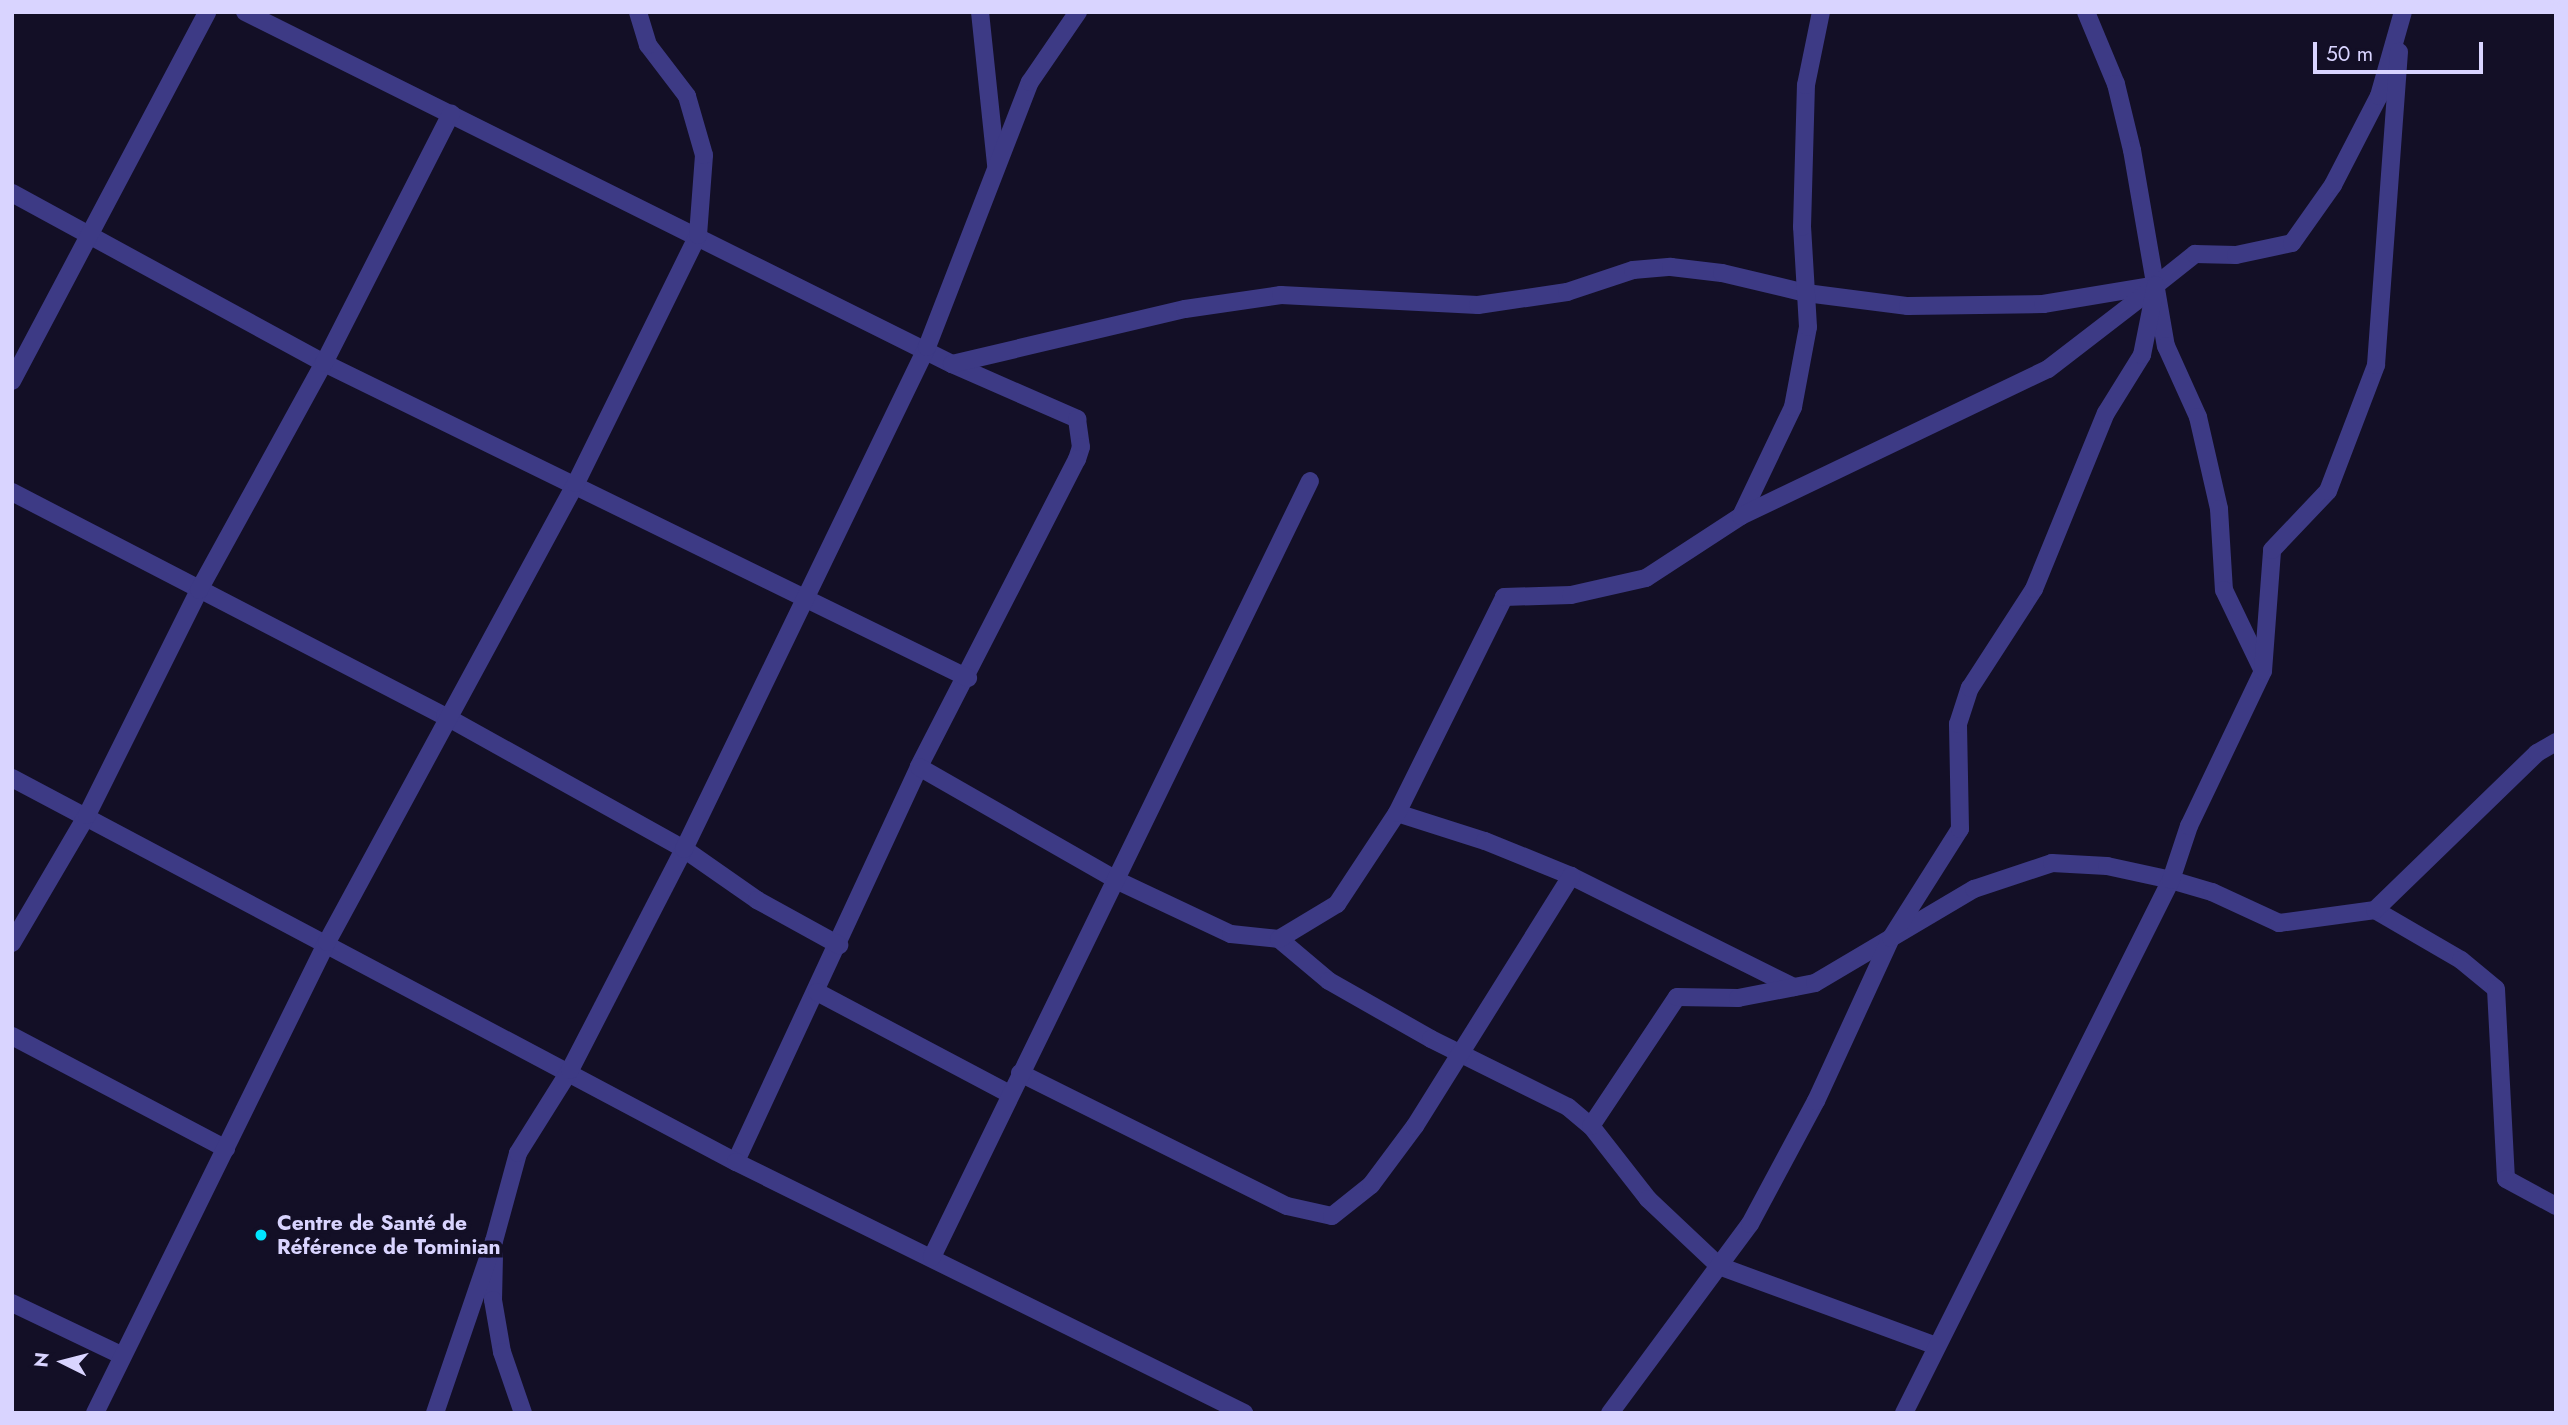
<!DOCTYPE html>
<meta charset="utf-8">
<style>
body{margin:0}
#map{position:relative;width:2568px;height:1425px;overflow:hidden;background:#130f26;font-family:Jost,sans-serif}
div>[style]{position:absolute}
.minor>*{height:18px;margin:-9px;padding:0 9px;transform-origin:9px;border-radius:9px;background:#3d3a85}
.dots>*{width:19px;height:19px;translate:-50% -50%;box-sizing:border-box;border:4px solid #130f26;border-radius:50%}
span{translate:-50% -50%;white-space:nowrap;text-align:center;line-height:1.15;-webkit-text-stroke:7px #130f26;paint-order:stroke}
.poi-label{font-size:21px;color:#d9d4ff;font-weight:700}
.left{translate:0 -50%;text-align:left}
.frame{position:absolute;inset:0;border:14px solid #d9d4ff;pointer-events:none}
.north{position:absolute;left:28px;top:1327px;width:70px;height:70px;-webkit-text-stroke:5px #130f26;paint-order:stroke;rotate:276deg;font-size:19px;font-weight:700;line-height:28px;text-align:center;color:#d9d4ff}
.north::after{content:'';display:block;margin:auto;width:24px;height:32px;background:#d9d4ff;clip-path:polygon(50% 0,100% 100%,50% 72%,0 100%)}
.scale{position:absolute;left:2313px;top:42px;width:170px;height:32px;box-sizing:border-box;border:4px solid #d9d4ff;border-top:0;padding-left:9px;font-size:21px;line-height:24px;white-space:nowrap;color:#d9d4ff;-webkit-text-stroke:5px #130f26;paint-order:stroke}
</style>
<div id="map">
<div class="minor">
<div style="left:245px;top:12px;width:790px;rotate:26.47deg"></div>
<div style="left:952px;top:364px;width:137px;rotate:23.7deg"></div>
<div style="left:1077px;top:419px;width:28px;rotate:82deg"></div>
<div style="left:1081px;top:447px;width:13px;rotate:108deg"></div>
<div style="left:1077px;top:459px;width:346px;rotate:117.2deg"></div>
<div style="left:919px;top:767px;width:435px;rotate:114.9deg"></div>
<div style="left:980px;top:12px;width:154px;rotate:84deg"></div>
<div style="left:2086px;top:12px;width:78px;rotate:67.4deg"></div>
<div style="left:2116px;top:84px;width:68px;rotate:76.4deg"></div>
<div style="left:2132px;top:150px;width:199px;rotate:80.2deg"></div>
<div style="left:2166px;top:346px;width:78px;rotate:65.7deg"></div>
<div style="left:2198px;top:417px;width:94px;rotate:77.1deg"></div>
<div style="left:2219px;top:509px;width:81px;rotate:86.5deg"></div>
<div style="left:2224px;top:590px;width:88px;rotate:64.3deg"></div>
<div style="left:12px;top:193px;width:355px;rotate:28.6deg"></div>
<div style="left:324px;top:363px;width:717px;rotate:26.06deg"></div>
<div style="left:952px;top:364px;width:239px;rotate:-13.3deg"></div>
<div style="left:1185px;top:309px;width:97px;rotate:-8.3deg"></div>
<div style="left:1281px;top:295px;width:197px;rotate:2.9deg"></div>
<div style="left:1478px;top:305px;width:90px;rotate:-8.3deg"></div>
<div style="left:1567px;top:292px;width:70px;rotate:-18.4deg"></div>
<div style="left:1633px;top:270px;width:38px;rotate:-5deg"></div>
<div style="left:1671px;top:267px;width:51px;rotate:6.7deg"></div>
<div style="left:1722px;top:273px;width:86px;rotate:13.4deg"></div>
<div style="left:1806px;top:293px;width:103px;rotate:7.3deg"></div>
<div style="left:1908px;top:306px;width:135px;rotate:-0.8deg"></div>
<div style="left:2043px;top:304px;width:115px;rotate:-9.5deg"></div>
<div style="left:2156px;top:285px;width:50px;rotate:-38.5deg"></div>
<div style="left:2195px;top:254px;width:41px;rotate:1.4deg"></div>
<div style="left:2236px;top:255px;width:57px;rotate:-12.1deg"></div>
<div style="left:2292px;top:243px;width:71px;rotate:-54.7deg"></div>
<div style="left:2333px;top:185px;width:100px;rotate:-62.7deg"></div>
<div style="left:2379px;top:96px;width:87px;rotate:-74.1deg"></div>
<div style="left:12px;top:381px;width:417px;rotate:-62.1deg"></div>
<div style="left:12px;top:492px;width:488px;rotate:27.4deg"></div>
<div style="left:445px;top:716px;width:274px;rotate:29.1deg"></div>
<div style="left:684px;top:849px;width:89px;rotate:34.9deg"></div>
<div style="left:757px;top:900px;width:94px;rotate:28.8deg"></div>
<div style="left:1741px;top:516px;width:121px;rotate:-64.5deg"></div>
<div style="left:1793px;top:407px;width:81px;rotate:-79.4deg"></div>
<div style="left:1808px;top:327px;width:100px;rotate:-93.4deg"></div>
<div style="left:1802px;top:227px;width:142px;rotate:-88.4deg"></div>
<div style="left:1806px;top:85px;width:75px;rotate:-78.4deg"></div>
<div style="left:919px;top:767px;width:227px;rotate:29.8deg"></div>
<div style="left:1116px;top:880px;width:127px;rotate:25.2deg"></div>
<div style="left:1231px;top:934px;width:48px;rotate:5.9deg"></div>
<div style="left:1279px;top:939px;width:65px;rotate:40deg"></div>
<div style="left:1329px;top:981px;width:117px;rotate:29.6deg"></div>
<div style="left:1431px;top:1039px;width:153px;rotate:26.4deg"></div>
<div style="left:1568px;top:1107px;width:30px;rotate:40deg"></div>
<div style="left:1591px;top:1126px;width:93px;rotate:52deg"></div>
<div style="left:1648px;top:1199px;width:98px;rotate:43.3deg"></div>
<div style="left:1719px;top:1266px;width:232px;rotate:20.2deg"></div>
<div style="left:12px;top:778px;width:820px;rotate:27.94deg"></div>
<div style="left:736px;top:1162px;width:567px;rotate:26.29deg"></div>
<div style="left:1397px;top:813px;width:92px;rotate:17.7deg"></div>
<div style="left:1485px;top:841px;width:93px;rotate:22.1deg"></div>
<div style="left:1571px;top:876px;width:249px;rotate:26.5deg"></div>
<div style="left:2375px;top:910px;width:99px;rotate:30.2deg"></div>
<div style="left:2461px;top:960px;width:45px;rotate:39.6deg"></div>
<div style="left:2496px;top:989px;width:190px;rotate:87deg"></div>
<div style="left:2506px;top:1179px;width:57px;rotate:28.4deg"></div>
<div style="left:1279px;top:939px;width:68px;rotate:-31.1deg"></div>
<div style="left:1337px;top:904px;width:109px;rotate:-56.6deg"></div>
<div style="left:1397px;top:813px;width:241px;rotate:-63.6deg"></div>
<div style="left:1504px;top:597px;width:67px;rotate:-1.7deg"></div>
<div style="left:1571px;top:595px;width:77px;rotate:-12.8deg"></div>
<div style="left:1646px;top:578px;width:113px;rotate:-33.1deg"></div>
<div style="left:1741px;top:516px;width:340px;rotate:-25.6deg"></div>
<div style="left:2048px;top:369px;width:133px;rotate:-37.6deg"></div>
<div style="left:12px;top:943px;width:148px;rotate:-59.6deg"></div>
<div style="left:87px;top:815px;width:251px;rotate:-63.5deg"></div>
<div style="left:199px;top:590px;width:259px;rotate:-61.2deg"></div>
<div style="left:324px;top:363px;width:280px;rotate:-63deg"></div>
<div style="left:817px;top:992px;width:218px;rotate:27.9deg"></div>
<div style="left:12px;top:1036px;width:242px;rotate:27.8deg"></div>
<div style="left:1020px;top:1073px;width:298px;rotate:26.5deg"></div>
<div style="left:1287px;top:1206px;width:46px;rotate:12.5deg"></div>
<div style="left:1332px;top:1216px;width:50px;rotate:-38.5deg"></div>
<div style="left:1371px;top:1185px;width:74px;rotate:-53.3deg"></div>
<div style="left:1415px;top:1126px;width:295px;rotate:-58deg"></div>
<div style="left:1591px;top:1126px;width:155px;rotate:-56.3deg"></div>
<div style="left:1677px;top:997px;width:61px;rotate:0.9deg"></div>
<div style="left:1738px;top:998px;width:78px;rotate:-11deg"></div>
<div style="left:1815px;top:983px;width:185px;rotate:-30.6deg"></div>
<div style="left:1974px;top:889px;width:82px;rotate:-18.4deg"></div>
<div style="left:2052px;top:863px;width:55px;rotate:3.1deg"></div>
<div style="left:2107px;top:866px;width:66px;rotate:12.3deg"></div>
<div style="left:2171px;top:880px;width:43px;rotate:16.3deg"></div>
<div style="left:2212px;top:892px;width:74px;rotate:24.8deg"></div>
<div style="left:2279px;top:923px;width:97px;rotate:-7.7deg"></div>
<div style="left:2375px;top:910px;width:226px;rotate:-44.1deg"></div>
<div style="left:2537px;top:753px;width:22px;rotate:-30deg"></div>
<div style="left:494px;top:1256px;width:44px;rotate:91.3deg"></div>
<div style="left:493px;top:1300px;width:53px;rotate:80.2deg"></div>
<div style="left:502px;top:1352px;width:65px;rotate:71deg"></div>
<div style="left:932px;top:1257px;width:863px;rotate:-64.03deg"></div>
<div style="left:12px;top:1303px;width:121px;rotate:25.5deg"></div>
<div style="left:95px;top:1413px;width:525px;rotate:-63.78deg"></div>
<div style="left:327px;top:942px;width:522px;rotate:-61.52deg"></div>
<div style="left:576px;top:483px;width:276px;rotate:-63.8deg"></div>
<div style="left:698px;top:235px;width:80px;rotate:-85.7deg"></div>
<div style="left:704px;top:155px;width:61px;rotate:-106.1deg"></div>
<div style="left:687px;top:96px;width:64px;rotate:-127.4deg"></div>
<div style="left:648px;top:45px;width:34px;rotate:-107deg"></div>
<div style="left:435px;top:1413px;width:182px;rotate:-71.1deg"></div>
<div style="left:494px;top:1241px;width:91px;rotate:-74.7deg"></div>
<div style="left:518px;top:1153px;width:98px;rotate:-57.9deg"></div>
<div style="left:570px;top:1070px;width:249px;rotate:-62.7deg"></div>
<div style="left:684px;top:849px;width:558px;rotate:-64.17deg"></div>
<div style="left:927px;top:347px;width:284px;rotate:-68.8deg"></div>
<div style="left:1030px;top:82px;width:85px;rotate:-55.6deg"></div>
<div style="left:1610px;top:1413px;width:235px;rotate:-53.5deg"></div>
<div style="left:1750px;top:1224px;width:140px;rotate:-61.8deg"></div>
<div style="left:1816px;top:1101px;width:179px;rotate:-65.3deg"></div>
<div style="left:1891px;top:938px;width:129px;rotate:-57.7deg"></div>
<div style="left:1960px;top:829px;width:105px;rotate:-91.1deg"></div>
<div style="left:1958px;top:724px;width:38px;rotate:-72deg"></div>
<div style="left:1970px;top:688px;width:118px;rotate:-57.1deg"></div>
<div style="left:2034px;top:589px;width:190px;rotate:-67.8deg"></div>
<div style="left:2106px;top:413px;width:68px;rotate:-58.2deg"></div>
<div style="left:2142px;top:355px;width:71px;rotate:-78.7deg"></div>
<div style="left:1904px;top:1413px;width:596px;rotate:-63.39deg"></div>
<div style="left:2171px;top:880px;width:57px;rotate:-71.6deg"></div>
<div style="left:2189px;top:826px;width:172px;rotate:-64.5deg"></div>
<div style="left:2263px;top:671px;width:121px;rotate:-85.7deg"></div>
<div style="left:2272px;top:550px;width:81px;rotate:-46.5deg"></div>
<div style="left:2328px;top:491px;width:135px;rotate:-69.1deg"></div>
<div style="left:2376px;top:365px;width:314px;rotate:-85.8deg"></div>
</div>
<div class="dots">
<div style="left:261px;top:1235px;background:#00e5ff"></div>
</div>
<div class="poi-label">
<span class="left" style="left:277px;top:1235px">Centre de Santé de<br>Référence de Tominian</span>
</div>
<div class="frame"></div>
<div class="north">N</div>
<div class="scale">50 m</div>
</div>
